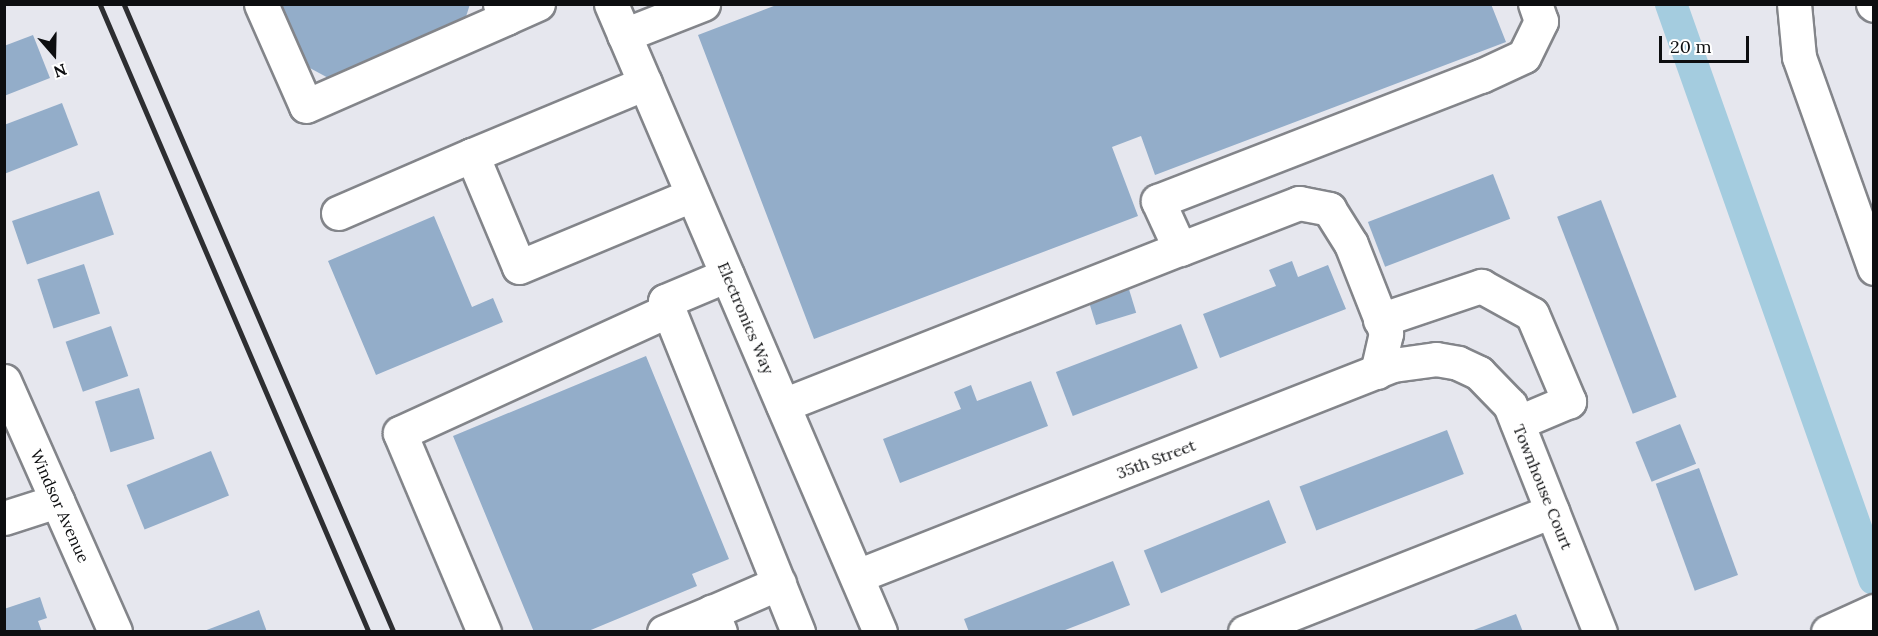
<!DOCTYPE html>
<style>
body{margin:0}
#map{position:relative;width:1878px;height:636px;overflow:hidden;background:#e6e7ee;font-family:Lora,serif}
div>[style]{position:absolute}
.canal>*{height:32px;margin:-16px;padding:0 16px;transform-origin:16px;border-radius:16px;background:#a4ccdf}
.building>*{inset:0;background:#93adc9;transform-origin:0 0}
.roads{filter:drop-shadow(2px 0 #83858a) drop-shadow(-2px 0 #83858a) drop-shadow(0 2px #83858a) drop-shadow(0 -2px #83858a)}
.minor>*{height:33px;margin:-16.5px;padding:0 16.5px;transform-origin:16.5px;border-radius:16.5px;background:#fff}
.rail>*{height:4.5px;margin:-2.25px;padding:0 2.25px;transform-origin:2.25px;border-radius:2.25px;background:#2d2e31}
span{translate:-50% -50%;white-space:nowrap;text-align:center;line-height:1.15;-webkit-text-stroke:6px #fff;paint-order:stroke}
.street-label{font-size:16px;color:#0d0e10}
.frame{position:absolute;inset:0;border:6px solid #0d0e10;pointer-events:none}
.north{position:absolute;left:24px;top:24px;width:60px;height:60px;-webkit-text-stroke:4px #fff;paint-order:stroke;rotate:160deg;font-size:16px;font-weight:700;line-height:24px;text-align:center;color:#0d0e10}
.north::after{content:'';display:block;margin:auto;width:21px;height:27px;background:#0d0e10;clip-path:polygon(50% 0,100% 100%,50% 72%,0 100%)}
.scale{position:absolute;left:1659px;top:36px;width:90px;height:27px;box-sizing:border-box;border:3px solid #0d0e10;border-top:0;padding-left:8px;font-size:18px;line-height:21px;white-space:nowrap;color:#0d0e10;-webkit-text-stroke:4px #fff;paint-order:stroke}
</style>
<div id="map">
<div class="canal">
<div style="left:1671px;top:4px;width:610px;rotate:70.55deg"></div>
</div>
<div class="building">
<div style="clip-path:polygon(281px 4px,470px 4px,464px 23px,332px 80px,308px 67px)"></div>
<div style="clip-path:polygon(779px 4px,1491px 4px,1506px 42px,1155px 175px,1141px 136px,1112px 147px,1138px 216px,814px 339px,698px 35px)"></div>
<div style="clip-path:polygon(33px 35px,50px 78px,4px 96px,4px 46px)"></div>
<div style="clip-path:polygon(62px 103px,78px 145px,4px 174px,4px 125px)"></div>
<div style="left:1493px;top:174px;width:48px;height:134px;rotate:69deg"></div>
<div style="left:99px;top:191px;width:46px;height:92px;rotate:71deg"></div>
<div style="left:1601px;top:200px;width:211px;height:47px;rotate:69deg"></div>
<div style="clip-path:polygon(434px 216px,472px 307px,493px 298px,503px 322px,376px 375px,328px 261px)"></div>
<div style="clip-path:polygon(1292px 261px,1298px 277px,1328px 265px,1346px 309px,1220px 358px,1203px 314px,1276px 286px,1269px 270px)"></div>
<div style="left:84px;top:264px;width:52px;height:49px;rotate:72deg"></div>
<div style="left:1128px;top:286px;width:28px;height:42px;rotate:73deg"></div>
<div style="left:1181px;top:324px;width:47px;height:134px;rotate:69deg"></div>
<div style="left:111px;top:326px;width:53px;height:48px;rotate:71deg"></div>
<div style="clip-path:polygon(646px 356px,729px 559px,692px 574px,697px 586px,586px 632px,534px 632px,453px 436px)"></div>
<div style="clip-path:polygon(1031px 381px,1048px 426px,900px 483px,883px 439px,961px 409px,954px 392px,971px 385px,977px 401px)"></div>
<div style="left:139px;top:388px;width:53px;height:46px;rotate:73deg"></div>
<div style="left:1680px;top:424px;width:43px;height:48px;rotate:68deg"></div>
<div style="left:1447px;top:430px;width:47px;height:158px;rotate:69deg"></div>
<div style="left:211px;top:451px;width:48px;height:91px;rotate:68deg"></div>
<div style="left:1699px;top:468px;width:114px;height:46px;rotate:70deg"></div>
<div style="left:1269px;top:500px;width:46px;height:135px;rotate:68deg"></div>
<div style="clip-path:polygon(1113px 561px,1130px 605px,1060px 632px,969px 632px,964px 619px)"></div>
<div style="clip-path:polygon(40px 597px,47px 618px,38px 621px,42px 632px,4px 632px,4px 609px)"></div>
<div style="clip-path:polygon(259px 610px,267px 632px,205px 632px,204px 631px)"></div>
<div style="clip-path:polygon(1516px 614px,1523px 632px,1471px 632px,1471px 631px)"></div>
</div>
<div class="roads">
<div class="minor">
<div style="left:261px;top:4px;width:111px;rotate:66.2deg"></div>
<div style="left:306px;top:106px;width:219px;rotate:-23.7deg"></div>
<div style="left:500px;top:4px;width:15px;rotate:67deg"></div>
<div style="left:506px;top:18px;width:35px;rotate:-24deg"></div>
<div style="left:611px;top:4px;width:683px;rotate:66.81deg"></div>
<div style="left:1794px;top:4px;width:53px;rotate:84.6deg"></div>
<div style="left:1799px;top:57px;width:224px;rotate:70.4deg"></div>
<div style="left:1873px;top:4px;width:1px;rotate:45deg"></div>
<div style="left:624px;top:35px;width:85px;rotate:-21.4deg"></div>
<div style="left:645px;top:83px;width:187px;rotate:157.4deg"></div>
<div style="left:472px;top:155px;width:121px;rotate:67.2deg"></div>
<div style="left:519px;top:267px;width:187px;rotate:-22.6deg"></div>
<div style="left:338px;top:213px;width:146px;rotate:-23.4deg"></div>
<div style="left:1180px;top:249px;width:128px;rotate:-21.1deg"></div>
<div style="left:1299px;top:203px;width:31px;rotate:11deg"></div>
<div style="left:1329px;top:209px;width:41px;rotate:57.8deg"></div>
<div style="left:1351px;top:244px;width:96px;rotate:68.5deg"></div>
<div style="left:1386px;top:333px;width:40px;rotate:103deg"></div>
<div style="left:727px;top:275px;width:67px;rotate:157.2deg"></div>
<div style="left:665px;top:301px;width:357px;rotate:68.1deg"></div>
<div style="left:1380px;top:320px;width:107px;rotate:-18.6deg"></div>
<div style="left:1481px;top:286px;width:58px;rotate:28.8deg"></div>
<div style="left:1532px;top:314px;width:95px;rotate:67deg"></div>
<div style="left:1569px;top:401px;width:56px;rotate:157.1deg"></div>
<div style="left:4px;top:381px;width:274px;rotate:66.1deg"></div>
<div style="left:783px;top:405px;width:427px;rotate:-21.5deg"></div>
<div style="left:1180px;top:249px;width:53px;rotate:-114.6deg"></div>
<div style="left:1158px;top:201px;width:346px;rotate:-21.2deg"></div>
<div style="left:1481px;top:76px;width:47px;rotate:-24.9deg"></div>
<div style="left:1524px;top:56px;width:39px;rotate:-64deg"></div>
<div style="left:1541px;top:21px;width:18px;rotate:-109deg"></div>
<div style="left:4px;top:518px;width:56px;rotate:-17.8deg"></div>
<div style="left:857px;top:576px;width:576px;rotate:-21.49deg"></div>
<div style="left:1393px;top:365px;width:43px;rotate:-7.9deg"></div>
<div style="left:1436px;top:359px;width:22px;rotate:10deg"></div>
<div style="left:1458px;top:363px;width:23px;rotate:25deg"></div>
<div style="left:1479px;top:373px;width:45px;rotate:45.9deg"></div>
<div style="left:1510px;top:405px;width:244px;rotate:68.4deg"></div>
<div style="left:484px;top:632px;width:216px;rotate:-112.9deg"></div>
<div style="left:400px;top:433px;width:296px;rotate:-24.6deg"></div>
<div style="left:664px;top:632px;width:52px;rotate:-22.6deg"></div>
<div style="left:720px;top:632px;width:22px;rotate:-112deg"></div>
<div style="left:712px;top:612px;width:73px;rotate:-23.4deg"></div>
<div style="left:1245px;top:632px;width:330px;rotate:-21.5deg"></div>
<div style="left:1828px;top:632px;width:51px;rotate:-24.5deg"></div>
</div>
</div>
<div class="rail">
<div style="left:100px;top:4px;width:683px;rotate:66.81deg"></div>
<div style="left:124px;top:4px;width:684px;rotate:66.74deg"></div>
</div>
<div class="street-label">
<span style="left:746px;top:318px;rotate:67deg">Electronics Way</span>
<span style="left:1156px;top:459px;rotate:-21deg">35th Street</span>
<span style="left:1543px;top:487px;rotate:68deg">Townhouse Court</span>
<span style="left:60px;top:506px;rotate:66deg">Windsor Avenue</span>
</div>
<div class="frame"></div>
<div class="north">N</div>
<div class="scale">20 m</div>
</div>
